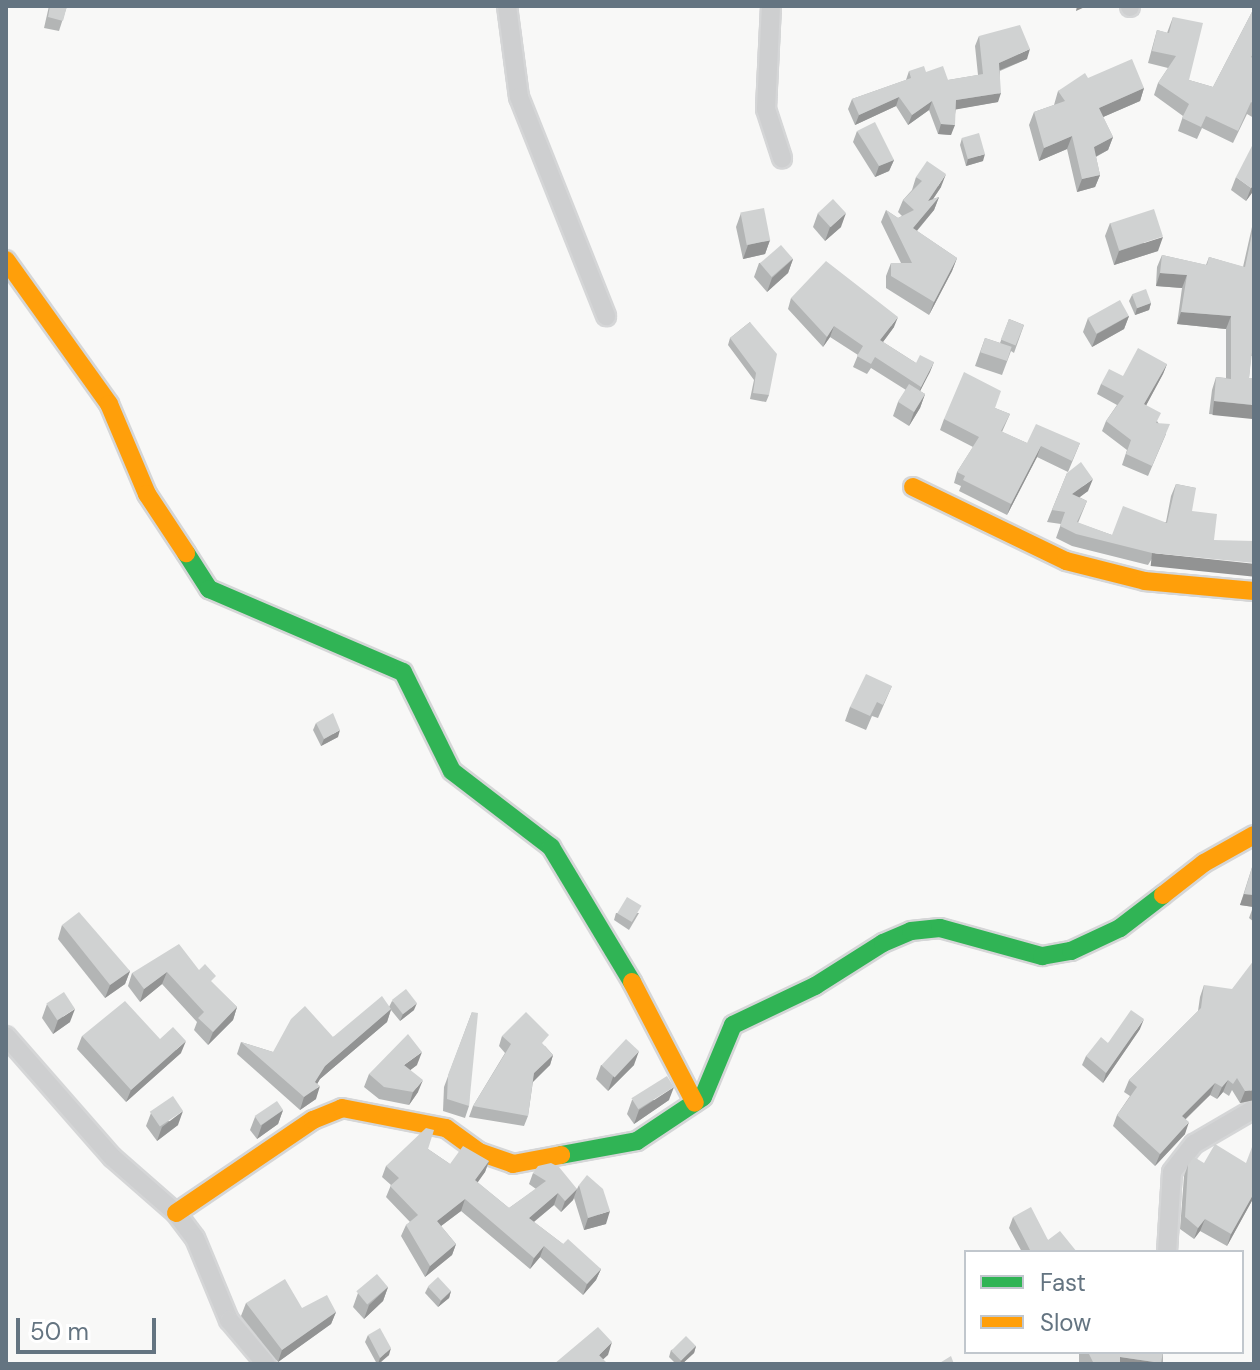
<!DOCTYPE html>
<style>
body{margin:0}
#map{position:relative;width:1260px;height:1370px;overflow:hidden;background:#f8f8f7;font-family:"DM Sans",sans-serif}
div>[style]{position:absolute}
.roads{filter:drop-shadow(2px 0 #d5d6d7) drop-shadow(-2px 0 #d5d6d7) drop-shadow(0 2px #d5d6d7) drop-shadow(0 -2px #d5d6d7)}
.street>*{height:18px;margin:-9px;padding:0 9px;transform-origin:9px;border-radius:9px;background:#cecfd0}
.fast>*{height:18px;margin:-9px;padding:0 9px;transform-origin:9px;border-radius:9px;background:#30b455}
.slow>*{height:18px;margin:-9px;padding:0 9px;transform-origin:9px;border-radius:9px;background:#ff9f0a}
.wall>*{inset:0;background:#b3b5b5;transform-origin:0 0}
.shaded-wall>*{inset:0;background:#929393;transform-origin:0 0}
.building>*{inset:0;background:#d0d2d2;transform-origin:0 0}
span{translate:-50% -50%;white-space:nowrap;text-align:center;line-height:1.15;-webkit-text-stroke:8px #fff;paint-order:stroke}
.frame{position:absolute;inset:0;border:8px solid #647481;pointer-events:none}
.legend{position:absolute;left:964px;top:1250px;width:280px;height:104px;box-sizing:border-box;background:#fff;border:2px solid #c1c7cd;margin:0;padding:10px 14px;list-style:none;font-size:24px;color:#647481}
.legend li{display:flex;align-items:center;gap:16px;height:40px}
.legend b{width:40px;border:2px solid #c1c7cd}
.scale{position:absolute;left:16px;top:1318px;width:140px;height:36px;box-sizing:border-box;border:4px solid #647481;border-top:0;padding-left:10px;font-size:24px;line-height:28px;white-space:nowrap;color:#647481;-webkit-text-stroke:6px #fff;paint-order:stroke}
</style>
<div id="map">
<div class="roads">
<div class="street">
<div style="left:507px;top:6px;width:92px;rotate:82.5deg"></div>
<div style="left:519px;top:97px;width:236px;rotate:68.3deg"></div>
<div style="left:771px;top:6px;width:103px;rotate:92.8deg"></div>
<div style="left:766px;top:109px;width:52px;rotate:71.9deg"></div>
<div style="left:1130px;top:7px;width:1px;rotate:-90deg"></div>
<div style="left:6px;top:1036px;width:161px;rotate:48.8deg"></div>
<div style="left:112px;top:1157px;width:85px;rotate:41.2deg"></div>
<div style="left:176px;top:1213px;width:31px;rotate:53deg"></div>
<div style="left:195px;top:1238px;width:89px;rotate:67.5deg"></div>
<div style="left:229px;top:1320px;width:57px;rotate:49.9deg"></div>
<div style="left:1167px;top:1252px;width:80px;rotate:-86.4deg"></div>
<div style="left:1172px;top:1172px;width:36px;rotate:-52deg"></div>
<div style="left:1194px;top:1144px;width:69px;rotate:-30.3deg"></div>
</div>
<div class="fast">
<div style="left:186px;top:553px;width:43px;rotate:57.4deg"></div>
<div style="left:209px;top:589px;width:211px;rotate:23.2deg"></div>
<div style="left:403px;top:672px;width:110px;rotate:63.7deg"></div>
<div style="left:452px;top:771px;width:125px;rotate:37.5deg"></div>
<div style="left:551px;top:847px;width:157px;rotate:59deg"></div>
<div style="left:561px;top:1155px;width:77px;rotate:-10.4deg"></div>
<div style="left:637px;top:1141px;width:79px;rotate:-33.7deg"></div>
<div style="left:703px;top:1097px;width:78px;rotate:-67.4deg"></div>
<div style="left:733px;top:1025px;width:91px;rotate:-25.4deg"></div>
<div style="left:815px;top:986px;width:80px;rotate:-32.3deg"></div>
<div style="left:883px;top:943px;width:30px;rotate:-23deg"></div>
<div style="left:911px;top:931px;width:29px;rotate:-6deg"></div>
<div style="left:940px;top:928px;width:106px;rotate:15.4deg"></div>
<div style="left:1042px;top:956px;width:29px;rotate:-10deg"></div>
<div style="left:1071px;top:951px;width:54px;rotate:-25.1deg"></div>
<div style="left:1120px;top:928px;width:54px;rotate:-37.5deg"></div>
</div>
<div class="slow">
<div style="left:6px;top:260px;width:177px;rotate:54.4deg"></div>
<div style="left:109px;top:404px;width:98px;rotate:67.1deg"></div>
<div style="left:147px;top:494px;width:71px;rotate:56.5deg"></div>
<div style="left:913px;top:487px;width:170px;rotate:25.8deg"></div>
<div style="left:1066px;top:561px;width:81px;rotate:14.2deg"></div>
<div style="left:1145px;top:581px;width:109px;rotate:5.2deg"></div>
<div style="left:1163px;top:895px;width:52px;rotate:-38deg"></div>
<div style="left:1204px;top:863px;width:57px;rotate:-29.2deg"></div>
<div style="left:632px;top:982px;width:136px;rotate:62.5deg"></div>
<div style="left:176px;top:1213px;width:166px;rotate:-34.2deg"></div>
<div style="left:313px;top:1120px;width:31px;rotate:-22deg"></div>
<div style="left:342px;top:1108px;width:106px;rotate:10.9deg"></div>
<div style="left:446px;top:1128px;width:41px;rotate:36deg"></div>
<div style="left:479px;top:1152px;width:36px;rotate:19deg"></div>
<div style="left:513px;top:1164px;width:49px;rotate:-10.6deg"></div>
</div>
</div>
<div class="wall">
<div style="clip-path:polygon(49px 6px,67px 6px,59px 31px,44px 28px)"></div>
<div style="clip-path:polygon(1254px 8px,1254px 56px,1253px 58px,1254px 59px,1254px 118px,1247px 114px,1233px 143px,1202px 128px,1197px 139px,1178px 131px,1183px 116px,1154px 95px,1158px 83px,1168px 68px,1148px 63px,1157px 30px,1167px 33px,1173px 17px,1189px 80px,1213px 87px)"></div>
<div style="clip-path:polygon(979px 36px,1027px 59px,1000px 71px,998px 102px,956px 109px,951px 135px,938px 134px,929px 110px,908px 125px,896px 106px,855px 125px,848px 109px,852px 99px,906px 80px,909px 71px,926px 72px,948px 80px,978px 75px,975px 46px)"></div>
<div style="clip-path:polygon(1088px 78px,1144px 88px,1140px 101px,1103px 117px,1113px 137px,1108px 150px,1096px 157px,1100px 175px,1095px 187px,1077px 192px,1067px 149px,1039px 161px,1029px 125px,1034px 112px,1054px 105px,1058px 91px)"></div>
<div style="clip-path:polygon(857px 131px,894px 160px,889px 171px,875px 177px,853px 142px)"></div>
<div style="clip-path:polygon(962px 138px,983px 161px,966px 166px,960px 145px)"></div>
<div style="clip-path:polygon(916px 177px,941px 187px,933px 199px,939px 197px,934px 210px,917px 231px,957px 258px,952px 271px,929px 315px,886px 288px,886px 276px,891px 263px,901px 263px,881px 222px,886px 210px,898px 218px,902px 216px,898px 212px,903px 200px,912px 190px)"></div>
<div style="clip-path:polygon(1236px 177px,1254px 190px,1246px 201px,1231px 190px)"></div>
<div style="clip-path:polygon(741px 213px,770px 240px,765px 254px,743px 259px,736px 227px)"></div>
<div style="clip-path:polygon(818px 213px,841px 227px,825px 241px,813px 227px)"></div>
<div style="clip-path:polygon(1254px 218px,1254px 356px,1251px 356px,1249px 378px,1253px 418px,1209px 414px,1212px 390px,1216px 377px,1226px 378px,1226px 329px,1177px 324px,1182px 288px,1156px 286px,1157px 267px,1162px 255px,1206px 265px,1209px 257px,1243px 267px)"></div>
<div style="clip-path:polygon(1110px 223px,1158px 251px,1114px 265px,1105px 236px)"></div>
<div style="clip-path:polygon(793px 259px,788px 273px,767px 292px,754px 277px,759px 263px)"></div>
<div style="clip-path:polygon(1132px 295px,1151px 303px,1149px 310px,1135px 315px,1129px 301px)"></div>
<div style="clip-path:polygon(791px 298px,894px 327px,883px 342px,916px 363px,934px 362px,920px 391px,925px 394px,920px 408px,909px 426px,893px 416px,898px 402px,906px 390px,871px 368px,867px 374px,853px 367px,858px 355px,830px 337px,823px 347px,788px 309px)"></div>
<div style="clip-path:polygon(1129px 316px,1124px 329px,1092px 347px,1083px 332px,1088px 318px)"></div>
<div style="clip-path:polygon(1009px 319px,1024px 325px,1014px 353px,1011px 351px,1002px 375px,975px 366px,985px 338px,1000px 343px)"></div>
<div style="clip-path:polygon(750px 322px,769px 395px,766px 402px,750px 399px,754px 380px,728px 345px,730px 338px)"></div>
<div style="clip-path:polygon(1167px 364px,1163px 374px,1146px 405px,1166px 434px,1148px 476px,1122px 465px,1127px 450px,1102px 431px,1106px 421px,1117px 405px,1097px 394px,1101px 384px,1123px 376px)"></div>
<div style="clip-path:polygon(995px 408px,1010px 414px,1002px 432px,1027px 443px,1080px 443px,1068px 472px,1037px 457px,1007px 515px,959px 491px,961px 486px,954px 483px,957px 472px,973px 447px,940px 430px,944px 419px)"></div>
<div style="clip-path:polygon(1067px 473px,1088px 491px,1079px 497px,1087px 501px,1078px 523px,1112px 535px,1166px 522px,1171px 496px,1176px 484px,1196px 488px,1148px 565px,1072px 546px,1056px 538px,1061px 524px,1047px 522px)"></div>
<div style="clip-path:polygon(892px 686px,878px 718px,872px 716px,866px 730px,845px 721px,850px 707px)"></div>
<div style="clip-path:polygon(316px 723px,338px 737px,321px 746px,313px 730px)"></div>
<div style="clip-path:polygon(1254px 861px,1254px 922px,1249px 918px,1253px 907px,1240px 905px)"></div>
<div style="clip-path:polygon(616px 913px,639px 913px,629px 930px,614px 920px)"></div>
<div style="clip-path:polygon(62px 925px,130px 971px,125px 984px,105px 998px,58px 939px)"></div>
<div style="clip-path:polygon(199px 970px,237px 1007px,233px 1020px,208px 1045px,194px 1030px,197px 1022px,162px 984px,140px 1002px,128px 986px,132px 973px)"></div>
<div style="clip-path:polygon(1204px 985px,1254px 1100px,1240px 1103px,1232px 1090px,1229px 1096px,1223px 1092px,1217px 1099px,1210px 1095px,1186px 1119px,1185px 1134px,1155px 1166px,1113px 1126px,1117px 1115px,1130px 1096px,1124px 1092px,1129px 1080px,1198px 1011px,1200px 997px)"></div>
<div style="clip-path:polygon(392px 1001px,414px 1010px,400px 1021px,391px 1010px,387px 1022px,320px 1079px,317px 1084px,316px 1099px,300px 1110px,237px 1054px,241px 1042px,273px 1052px,333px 1037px,389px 1007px)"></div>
<div style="clip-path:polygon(47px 1004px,70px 1022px,53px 1034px,42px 1018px)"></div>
<div style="clip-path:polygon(472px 1012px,469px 1106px,465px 1118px,443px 1111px,444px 1087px)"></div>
<div style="clip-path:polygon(1140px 1029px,1103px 1083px,1082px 1065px,1086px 1056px,1108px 1043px)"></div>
<div style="clip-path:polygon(82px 1036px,160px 1039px,181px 1053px,126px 1102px,77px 1049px)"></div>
<div style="clip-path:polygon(502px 1036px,545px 1046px,553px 1055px,550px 1065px,533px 1081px,528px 1116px,524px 1126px,469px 1117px,473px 1106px,505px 1053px,499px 1046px)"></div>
<div style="clip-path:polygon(417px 1065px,410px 1070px,418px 1092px,409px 1105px,379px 1099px,364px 1087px,369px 1074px)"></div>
<div style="clip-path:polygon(601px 1065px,634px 1065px,608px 1091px,596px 1079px)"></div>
<div style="clip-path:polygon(632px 1100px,669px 1100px,634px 1124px,627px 1114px)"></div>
<div style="clip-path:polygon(283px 1110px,278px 1124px,257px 1139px,250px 1130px,255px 1117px)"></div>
<div style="clip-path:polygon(151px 1113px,178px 1125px,157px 1141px,146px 1126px)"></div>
<div style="clip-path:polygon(428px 1149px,450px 1164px,489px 1161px,485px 1172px,477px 1182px,509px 1208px,536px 1189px,529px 1184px,533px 1173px,577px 1189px,579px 1185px,606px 1224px,584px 1230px,574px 1198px,573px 1200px,561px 1212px,554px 1205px,534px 1222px,563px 1244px,601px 1269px,596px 1280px,583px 1295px,540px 1257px,530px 1269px,461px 1211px,441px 1226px,456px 1244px,452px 1255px,425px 1277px,401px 1236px,406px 1225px,410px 1222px,386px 1197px,391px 1185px,382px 1177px,386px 1166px)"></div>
<div style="clip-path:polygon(1204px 1163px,1246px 1163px,1254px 1197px,1227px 1246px,1200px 1231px,1194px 1239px,1180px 1229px,1184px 1176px,1188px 1165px)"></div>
<div style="clip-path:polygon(1013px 1217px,1048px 1240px,1077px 1252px,1022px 1252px,1009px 1228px)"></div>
<div style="clip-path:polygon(388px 1287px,383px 1301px,364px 1319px,353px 1307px,358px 1293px)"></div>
<div style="clip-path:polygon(428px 1287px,451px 1291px,449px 1298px,438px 1307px,425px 1293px)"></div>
<div style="clip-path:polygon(246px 1303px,302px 1308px,336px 1312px,331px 1324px,278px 1362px,241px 1316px)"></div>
<div style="clip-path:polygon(368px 1335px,389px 1355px,379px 1364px,377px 1364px,365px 1342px)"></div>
<div style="clip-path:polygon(696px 1346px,694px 1353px,682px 1364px,676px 1364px,669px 1357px,671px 1350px)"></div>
<div style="left:1079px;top:1352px;width:84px;height:13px"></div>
</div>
<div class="shaded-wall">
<div style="clip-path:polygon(1077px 6px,1087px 6px,1076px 11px)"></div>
<div style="left:1191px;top:6px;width:19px;height:2px"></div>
<div style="clip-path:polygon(1030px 49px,1027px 59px,995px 72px,999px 63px)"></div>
<div style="clip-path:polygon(1144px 88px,1140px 101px,1094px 121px,1099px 108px)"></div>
<div style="clip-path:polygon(1001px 93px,998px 102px,953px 110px,956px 100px)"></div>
<div style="clip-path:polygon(899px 97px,896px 106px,855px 125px,859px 115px)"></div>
<div style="clip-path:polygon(932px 101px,929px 110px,908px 125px,912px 115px)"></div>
<div style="clip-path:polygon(941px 124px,955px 125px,951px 135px,938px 134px)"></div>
<div style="clip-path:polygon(1072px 136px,1067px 149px,1039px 161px,1044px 148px)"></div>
<div style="clip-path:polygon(1113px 137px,1108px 150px,1089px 160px,1094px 147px)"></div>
<div style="clip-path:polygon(985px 154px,983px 161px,966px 166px,968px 159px)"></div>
<div style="clip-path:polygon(894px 160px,889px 171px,875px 177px,879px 166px)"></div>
<div style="clip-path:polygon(946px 174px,941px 187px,923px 214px,928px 201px)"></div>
<div style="clip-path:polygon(1100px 175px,1095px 187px,1077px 192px,1082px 179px)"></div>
<div style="clip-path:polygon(1254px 184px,1254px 190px,1246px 201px,1251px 188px)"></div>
<div style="clip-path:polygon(939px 197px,934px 210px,908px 241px,913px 228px)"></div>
<div style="clip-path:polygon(846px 213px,841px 227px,825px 241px,830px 227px)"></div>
<div style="clip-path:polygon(1163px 237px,1158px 251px,1114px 265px,1119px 251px)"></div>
<div style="clip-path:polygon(770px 240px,765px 254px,743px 259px,748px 245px)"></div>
<div style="clip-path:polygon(957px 258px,952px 271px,929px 315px,934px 302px)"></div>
<div style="clip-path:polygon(793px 259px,788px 273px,767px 292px,772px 278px)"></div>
<div style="clip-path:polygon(1160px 273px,1187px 275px,1182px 288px,1156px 286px)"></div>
<div style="clip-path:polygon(1151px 303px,1149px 310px,1135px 315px,1137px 308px)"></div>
<div style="clip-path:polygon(1181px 312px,1231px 316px,1226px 329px,1177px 324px)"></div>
<div style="clip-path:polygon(1129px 316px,1124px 329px,1092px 347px,1097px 334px)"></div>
<div style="clip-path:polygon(898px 317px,894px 327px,877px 350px,880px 340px)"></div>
<div style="clip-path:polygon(834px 326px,830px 337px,823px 347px,827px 337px)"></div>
<div style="clip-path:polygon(934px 362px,930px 372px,917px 397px,921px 387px)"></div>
<div style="clip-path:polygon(1167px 364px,1163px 374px,1141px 415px,1144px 404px)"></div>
<div style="clip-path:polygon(925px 394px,920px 408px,909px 426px,914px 412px)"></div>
<div style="left:1214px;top:401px;width:40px;height:14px;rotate:6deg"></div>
<div style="clip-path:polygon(1041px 446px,1037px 457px,1007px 515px,1011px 504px)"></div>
<div style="clip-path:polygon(1093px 479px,1088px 491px,1068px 506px,1072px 494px)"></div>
<div style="left:1152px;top:553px;width:102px;height:13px;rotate:6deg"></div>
<div style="clip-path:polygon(340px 730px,338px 737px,321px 746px,324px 739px)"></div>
<div style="clip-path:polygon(1244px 894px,1254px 895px,1254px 907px,1240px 905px)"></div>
<div style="clip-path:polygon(130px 971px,125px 984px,105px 998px,110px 985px)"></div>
<div style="clip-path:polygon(167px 972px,162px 984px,140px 1002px,144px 989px)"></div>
<div style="clip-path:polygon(417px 1003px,414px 1010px,400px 1021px,403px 1014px)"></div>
<div style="clip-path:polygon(237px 1007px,233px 1020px,208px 1045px,213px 1032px)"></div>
<div style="clip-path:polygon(75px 1009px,70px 1022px,53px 1034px,58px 1020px)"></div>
<div style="clip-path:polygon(391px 1009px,387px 1022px,320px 1079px,313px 1091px,320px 1086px,316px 1099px,300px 1110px,304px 1097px,325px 1066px)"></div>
<div style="clip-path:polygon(1144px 1019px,1140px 1029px,1103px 1083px,1106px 1073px)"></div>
<div style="clip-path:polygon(186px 1041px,181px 1053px,126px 1102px,131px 1090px)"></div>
<div style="clip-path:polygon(639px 1051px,634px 1065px,608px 1091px,613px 1077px)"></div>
<div style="clip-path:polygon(422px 1052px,417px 1065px,400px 1078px,404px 1065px)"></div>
<div style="clip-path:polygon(553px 1055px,550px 1065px,531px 1084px,534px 1073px)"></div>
<div style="clip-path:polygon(423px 1080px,418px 1092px,409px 1105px,413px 1092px)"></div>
<div style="clip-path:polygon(1228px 1080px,1223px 1092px,1217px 1099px,1222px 1087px)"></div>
<div style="clip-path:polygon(1215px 1083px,1210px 1095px,1177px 1127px,1182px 1116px)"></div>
<div style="clip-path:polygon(674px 1087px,669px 1100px,634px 1124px,639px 1110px)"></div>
<div style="clip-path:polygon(1254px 1090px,1254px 1100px,1240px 1103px,1245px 1091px)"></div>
<div style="clip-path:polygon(283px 1110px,278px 1124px,257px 1139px,262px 1125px)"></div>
<div style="clip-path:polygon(183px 1111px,178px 1125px,157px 1141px,162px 1127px)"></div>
<div style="clip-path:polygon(1189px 1122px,1185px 1134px,1155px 1166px,1160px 1154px)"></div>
<div style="clip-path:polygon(489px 1161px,485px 1172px,471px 1192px,475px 1180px)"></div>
<div style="clip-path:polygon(577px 1189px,573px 1200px,561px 1212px,565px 1201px)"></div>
<div style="clip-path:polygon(558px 1193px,554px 1205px,525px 1229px,529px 1218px)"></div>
<div style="clip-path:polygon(1254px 1193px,1254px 1197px,1227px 1246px,1231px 1234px)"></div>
<div style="clip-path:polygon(465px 1199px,461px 1211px,433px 1232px,437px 1221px)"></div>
<div style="clip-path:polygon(610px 1211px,606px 1224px,584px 1230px,588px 1218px)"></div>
<div style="clip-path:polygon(1205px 1219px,1200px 1231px,1194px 1239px,1198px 1228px)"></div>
<div style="clip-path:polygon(456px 1244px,452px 1255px,425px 1277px,430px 1266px)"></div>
<div style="clip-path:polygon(544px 1246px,540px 1257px,530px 1269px,534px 1258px)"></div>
<div style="clip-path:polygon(601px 1269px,596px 1280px,583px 1295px,587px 1284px)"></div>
<div style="clip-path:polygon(388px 1287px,383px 1301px,364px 1319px,369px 1305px)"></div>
<div style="clip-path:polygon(451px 1291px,449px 1298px,438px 1307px,441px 1301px)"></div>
<div style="clip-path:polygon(336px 1312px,331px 1324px,278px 1362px,282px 1350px)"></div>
<div style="clip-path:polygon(612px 1342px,608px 1355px,598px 1364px,599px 1355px)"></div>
<div style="clip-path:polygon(696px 1346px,694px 1353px,682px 1364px,680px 1364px,681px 1360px)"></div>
<div style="clip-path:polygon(391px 1348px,389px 1355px,378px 1364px,380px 1358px)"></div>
<div style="clip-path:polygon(1120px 1357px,1161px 1363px,1161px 1364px,1118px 1364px)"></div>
</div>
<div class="building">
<div style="clip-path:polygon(50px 6px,67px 6px,63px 21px,48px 17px)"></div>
<div style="clip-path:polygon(1254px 8px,1254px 52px,1251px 57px,1254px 59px,1254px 104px,1251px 102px,1238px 131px,1206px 116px,1201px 127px,1182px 118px,1189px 104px,1158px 83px,1176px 56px,1152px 51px,1157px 30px,1169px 33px,1173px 17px,1203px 23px,1189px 80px,1213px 87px)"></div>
<div style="clip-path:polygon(1020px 25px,1030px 49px,999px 63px,1001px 93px,956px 100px,955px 125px,941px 124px,932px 101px,912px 115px,899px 97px,859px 115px,852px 99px,911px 78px,909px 71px,924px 66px,926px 72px,943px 66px,948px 80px,983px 74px,979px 36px)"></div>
<div style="clip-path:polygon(1132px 59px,1144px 88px,1099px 108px,1113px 137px,1094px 147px,1100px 175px,1082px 179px,1072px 136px,1044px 148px,1034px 112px,1065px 101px,1058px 91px,1085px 73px,1088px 78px)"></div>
<div style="clip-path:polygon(875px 122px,894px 160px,879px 166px,857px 131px)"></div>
<div style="left:979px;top:133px;width:22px;height:18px;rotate:74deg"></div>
<div style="clip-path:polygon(1254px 142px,1254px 184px,1251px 188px,1236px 177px)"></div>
<div style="clip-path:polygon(927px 161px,946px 174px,928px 201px,939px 197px,913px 228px,957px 258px,934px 302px,891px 276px,891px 263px,912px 263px,886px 210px,898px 218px,914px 210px,903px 200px,922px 181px,916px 177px)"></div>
<div style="left:833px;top:199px;width:19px;height:21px;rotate:47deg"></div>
<div style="left:764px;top:208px;width:33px;height:24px;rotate:79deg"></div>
<div style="left:1154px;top:209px;width:29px;height:46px;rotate:72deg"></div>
<div style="clip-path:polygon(1254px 224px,1254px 344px,1253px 344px,1249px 378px,1254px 378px,1254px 405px,1214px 401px,1216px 377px,1231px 379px,1231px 316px,1181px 312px,1187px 275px,1160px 273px,1162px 255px,1207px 265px,1209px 257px,1245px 267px)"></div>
<div style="left:781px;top:245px;width:18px;height:28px;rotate:49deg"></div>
<div style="clip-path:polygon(826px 261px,898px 317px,880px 340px,916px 363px,920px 355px,934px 362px,921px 387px,875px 357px,871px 364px,857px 356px,863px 346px,834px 326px,827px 337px,791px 298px)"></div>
<div style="left:1146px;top:289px;width:15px;height:15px;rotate:70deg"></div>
<div style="left:1120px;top:300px;width:18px;height:37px;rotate:61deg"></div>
<div style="left:1009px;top:319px;width:16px;height:22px;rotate:22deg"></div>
<div style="clip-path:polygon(750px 322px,777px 354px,769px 395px,753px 393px,756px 373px,730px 338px)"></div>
<div style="left:985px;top:338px;width:28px;height:15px;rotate:18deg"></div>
<div style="clip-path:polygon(1138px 348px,1167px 364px,1144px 404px,1161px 413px,1156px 423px,1170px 424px,1152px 466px,1126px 454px,1131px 440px,1106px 421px,1124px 396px,1101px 384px,1109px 369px,1123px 376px)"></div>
<div style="clip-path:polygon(964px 372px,1001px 391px,995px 408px,1010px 414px,1001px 431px,1027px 443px,1036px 424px,1080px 443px,1072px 461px,1041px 446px,1011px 504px,963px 480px,965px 476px,957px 472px,979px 437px,944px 419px)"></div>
<div style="left:909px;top:384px;width:19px;height:21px;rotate:32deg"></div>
<div style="clip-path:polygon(1081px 462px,1093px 479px,1072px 494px,1087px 501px,1077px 522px,1112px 535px,1123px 506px,1167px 523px,1176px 484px,1196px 488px,1192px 511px,1217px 514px,1214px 540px,1254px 541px,1254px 563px,1152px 553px,1076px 534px,1060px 526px,1065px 512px,1052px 510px,1067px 473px)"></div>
<div style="clip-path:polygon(866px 674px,892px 686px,883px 705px,877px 702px,870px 716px,850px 707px)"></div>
<div style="clip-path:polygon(333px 713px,340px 730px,324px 739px,316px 723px)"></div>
<div style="clip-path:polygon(1254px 861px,1254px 895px,1244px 894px)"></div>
<div style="left:627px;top:897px;width:17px;height:19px;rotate:31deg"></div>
<div style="clip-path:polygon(79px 912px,130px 971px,110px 985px,62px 925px)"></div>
<div style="clip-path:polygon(179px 944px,199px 970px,205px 964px,216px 976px,211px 981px,237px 1007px,213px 1032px,198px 1018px,204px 1012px,167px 972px,144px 989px,132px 973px)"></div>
<div style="clip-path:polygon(1254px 960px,1254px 1090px,1245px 1091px,1237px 1078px,1233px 1084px,1228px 1080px,1222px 1087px,1215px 1083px,1182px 1116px,1189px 1122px,1160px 1154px,1117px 1115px,1137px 1087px,1129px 1080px,1201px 1008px,1204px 985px,1232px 989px)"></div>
<div style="left:406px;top:989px;width:18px;height:18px;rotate:52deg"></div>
<div style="left:64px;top:992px;width:20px;height:21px;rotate:57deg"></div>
<div style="clip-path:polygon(382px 996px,391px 1009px,325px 1066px,315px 1082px,320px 1086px,304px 1097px,241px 1042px,273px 1052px,291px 1019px,305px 1006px,333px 1037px)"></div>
<div style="clip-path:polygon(125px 1001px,160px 1039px,173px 1027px,186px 1041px,131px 1090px,82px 1036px)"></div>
<div style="clip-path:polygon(1131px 1010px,1144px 1019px,1106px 1073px,1086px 1056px,1101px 1037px,1108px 1043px)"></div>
<div style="clip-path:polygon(472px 1012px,478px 1013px,469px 1106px,447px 1099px,448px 1075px)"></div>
<div style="clip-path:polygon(526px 1012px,549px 1035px,542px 1043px,553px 1055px,534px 1073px,528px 1116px,473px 1106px,511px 1044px,502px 1036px)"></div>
<div style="clip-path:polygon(408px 1034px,422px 1052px,404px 1065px,423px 1080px,413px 1092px,384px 1087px,369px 1074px)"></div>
<div style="left:626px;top:1039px;width:18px;height:36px;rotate:43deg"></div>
<div style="left:667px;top:1076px;width:13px;height:42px;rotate:58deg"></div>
<div style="left:173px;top:1096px;width:18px;height:28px;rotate:56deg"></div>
<div style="left:277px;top:1101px;width:11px;height:27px;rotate:56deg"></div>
<div style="clip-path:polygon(426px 1128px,434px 1130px,428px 1149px,450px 1164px,463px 1146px,489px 1161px,475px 1180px,509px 1208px,546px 1181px,533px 1173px,538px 1166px,551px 1163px,559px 1167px,577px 1189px,565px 1201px,558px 1193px,529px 1218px,563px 1244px,568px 1239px,601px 1269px,587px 1284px,544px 1246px,534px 1258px,465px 1199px,437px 1221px,456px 1244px,430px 1266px,406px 1225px,418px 1215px,390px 1186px,399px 1178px,386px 1166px)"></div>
<div style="clip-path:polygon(1215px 1144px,1246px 1163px,1252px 1147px,1254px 1148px,1254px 1193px,1231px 1234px,1205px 1219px,1198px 1228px,1185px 1217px,1188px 1165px,1194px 1157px,1204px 1163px)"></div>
<div style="clip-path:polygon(587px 1175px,603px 1189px,610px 1211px,588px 1218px,579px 1185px)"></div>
<div style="clip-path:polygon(1031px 1207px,1048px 1240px,1060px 1231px,1077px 1252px,1031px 1252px,1013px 1217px)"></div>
<div style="left:377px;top:1274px;width:17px;height:27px;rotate:50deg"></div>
<div style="left:438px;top:1277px;width:19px;height:14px;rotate:47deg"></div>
<div style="clip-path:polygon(285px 1279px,302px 1308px,327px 1295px,336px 1312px,282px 1350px,246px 1303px)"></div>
<div style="clip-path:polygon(598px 1327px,612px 1342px,599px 1355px,608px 1364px,554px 1364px)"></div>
<div style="clip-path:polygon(380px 1328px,391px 1348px,380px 1358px,368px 1335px)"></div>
<div style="left:686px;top:1336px;width:14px;height:21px;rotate:45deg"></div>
<div style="clip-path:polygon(1088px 1352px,1163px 1352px,1161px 1363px,1120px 1357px,1120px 1364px,1094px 1364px)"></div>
<div style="clip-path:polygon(951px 1356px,954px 1364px,938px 1364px)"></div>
</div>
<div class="frame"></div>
<ul class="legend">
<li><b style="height:10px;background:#30b455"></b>Fast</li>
<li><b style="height:10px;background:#ff9f0a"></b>Slow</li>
</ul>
<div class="scale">50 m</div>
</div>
